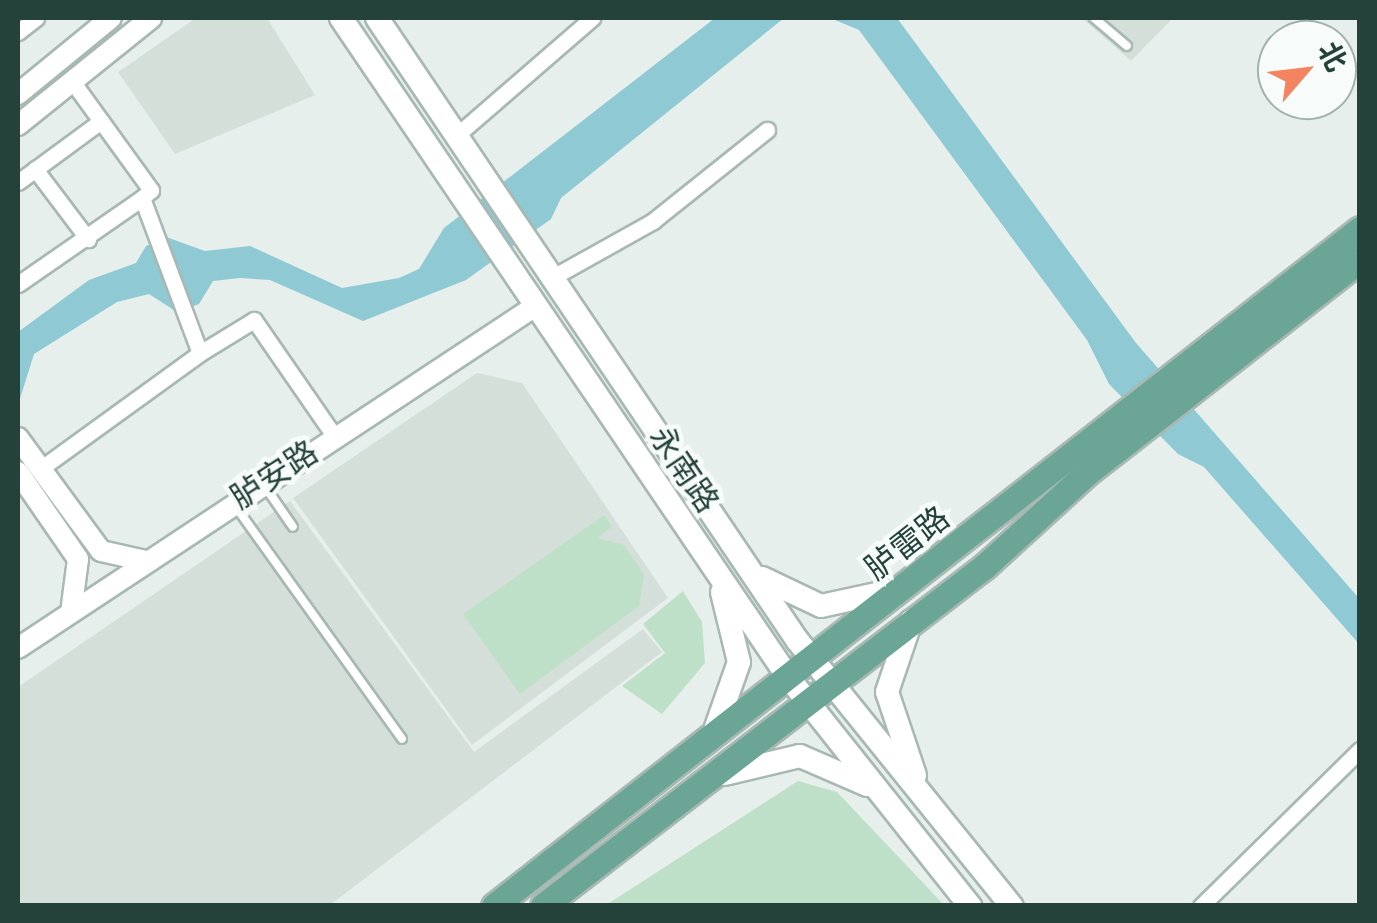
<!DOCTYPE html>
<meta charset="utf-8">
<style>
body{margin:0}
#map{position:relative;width:1377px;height:923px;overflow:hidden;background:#e6efeb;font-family:Karla,"Noto Sans SC",sans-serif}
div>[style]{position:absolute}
.built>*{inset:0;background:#d4dfda}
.green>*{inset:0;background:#bfe0c8}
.water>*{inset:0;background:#8ec9d4}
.roads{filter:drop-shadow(2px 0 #a8b8b2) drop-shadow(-2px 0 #a8b8b2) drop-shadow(0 2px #a8b8b2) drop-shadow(0 -2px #a8b8b2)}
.service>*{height:8px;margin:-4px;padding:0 4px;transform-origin:4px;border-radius:4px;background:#fff}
.minor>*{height:15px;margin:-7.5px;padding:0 7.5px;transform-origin:7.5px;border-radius:7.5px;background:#fff}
.tertiary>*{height:20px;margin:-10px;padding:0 10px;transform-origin:10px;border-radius:10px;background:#fff}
.secondary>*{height:22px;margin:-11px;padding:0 11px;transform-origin:11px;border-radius:11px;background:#fff}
.primary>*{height:25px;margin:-12.5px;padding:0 12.5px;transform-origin:12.5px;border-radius:12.5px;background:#6aa596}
span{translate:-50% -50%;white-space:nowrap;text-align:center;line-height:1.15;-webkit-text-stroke:9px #f7fbf9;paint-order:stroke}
.street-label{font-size:32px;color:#24423a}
.frame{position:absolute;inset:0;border:20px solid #24423a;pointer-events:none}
.north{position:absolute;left:1257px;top:20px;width:100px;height:100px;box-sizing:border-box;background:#f7fbf9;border:2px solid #a3b1ad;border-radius:50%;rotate:62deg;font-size:28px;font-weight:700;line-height:40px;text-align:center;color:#24423a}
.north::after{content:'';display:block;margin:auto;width:35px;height:45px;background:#f4845f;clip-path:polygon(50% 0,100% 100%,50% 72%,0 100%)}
</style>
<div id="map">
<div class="built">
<div style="clip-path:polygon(196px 18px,267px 18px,315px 95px,175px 154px,118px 72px)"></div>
<div style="clip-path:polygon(1082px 18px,1173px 18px,1131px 61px)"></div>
<div style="clip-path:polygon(477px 373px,522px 383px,668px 598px,472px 745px,293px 498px)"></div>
<div style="clip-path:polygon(290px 501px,474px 752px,643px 629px,662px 652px,330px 905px,18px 906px,18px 687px)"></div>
</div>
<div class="green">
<div style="clip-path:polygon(604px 515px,612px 526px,598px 538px,624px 545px,644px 575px,639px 606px,520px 694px,463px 614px)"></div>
<div style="clip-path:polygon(683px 591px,702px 622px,705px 663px,662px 714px,622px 686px,665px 653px,643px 624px)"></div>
<div style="clip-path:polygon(798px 781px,837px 792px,944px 905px,606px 905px)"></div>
</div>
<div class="water">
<div style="clip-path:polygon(715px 18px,784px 18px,561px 198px,551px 219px,466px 280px,363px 321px,270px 280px,240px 278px,213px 281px,199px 304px,177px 312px,149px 294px,117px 302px,34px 354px,18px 405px,18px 332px,89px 280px,136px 263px,146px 246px,166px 237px,205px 251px,250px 246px,342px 288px,399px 278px,419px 269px,444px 228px)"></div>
<div style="clip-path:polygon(830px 18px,897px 18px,1136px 343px,1357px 596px,1359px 644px,1204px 467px,1178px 454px,1109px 384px,1087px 340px,859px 30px)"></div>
</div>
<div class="roads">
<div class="service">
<div style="left:1094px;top:18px;width:43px;rotate:40.3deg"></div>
<div style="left:266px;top:488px;width:47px;rotate:55.3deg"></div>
<div style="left:236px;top:507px;width:285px;rotate:54.4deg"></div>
</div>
<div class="minor">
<div style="left:18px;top:32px;width:23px;rotate:-38deg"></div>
<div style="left:72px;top:81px;width:135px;rotate:54.1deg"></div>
<div style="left:151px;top:190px;width:12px;rotate:138deg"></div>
<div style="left:142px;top:198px;width:165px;rotate:69.5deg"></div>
<div style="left:200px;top:353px;width:63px;rotate:-31.4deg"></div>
<div style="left:254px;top:320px;width:142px;rotate:55.3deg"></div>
<div style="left:457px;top:135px;width:179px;rotate:-40.9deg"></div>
<div style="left:35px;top:169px;width:88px;rotate:52.9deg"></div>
<div style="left:18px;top:182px;width:103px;rotate:-36.3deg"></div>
<div style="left:553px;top:277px;width:115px;rotate:-29.2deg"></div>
<div style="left:653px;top:221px;width:146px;rotate:-38.6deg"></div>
<div style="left:18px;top:284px;width:151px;rotate:-34.7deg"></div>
<div style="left:40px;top:469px;width:198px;rotate:-35.9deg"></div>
<div style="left:1201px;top:906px;width:223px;rotate:-44.5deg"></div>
</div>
<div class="tertiary">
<div style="left:18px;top:94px;width:120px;rotate:-39.3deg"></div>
<div style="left:18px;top:125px;width:171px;rotate:-38.8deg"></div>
<div style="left:18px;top:438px;width:140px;rotate:53.7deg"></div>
<div style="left:101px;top:551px;width:46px;rotate:12.5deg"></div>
<div style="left:18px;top:472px;width:106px;rotate:55.4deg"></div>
<div style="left:78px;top:559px;width:54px;rotate:97.4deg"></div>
<div style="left:18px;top:648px;width:618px;rotate:-33.46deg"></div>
</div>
<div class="secondary">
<div style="left:341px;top:18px;width:796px;rotate:55.85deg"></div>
<div style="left:788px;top:677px;width:293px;rotate:51.5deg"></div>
<div style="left:377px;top:18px;width:751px;rotate:55.97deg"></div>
<div style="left:797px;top:640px;width:342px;rotate:51.1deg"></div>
<div style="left:762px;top:578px;width:65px;rotate:25.4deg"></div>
<div style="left:821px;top:606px;width:71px;rotate:-12.3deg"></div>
<div style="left:911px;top:621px;width:75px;rotate:108.7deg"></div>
<div style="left:887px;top:692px;width:88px;rotate:71.4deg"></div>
<div style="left:714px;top:733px;width:75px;rotate:-70.6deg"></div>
<div style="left:739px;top:662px;width:72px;rotate:-103.7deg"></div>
<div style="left:724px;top:774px;width:78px;rotate:-13.3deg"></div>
<div style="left:800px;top:756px;width:73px;rotate:23.4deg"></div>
</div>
<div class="primary">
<div style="left:494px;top:906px;width:1099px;rotate:-38.02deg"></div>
<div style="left:543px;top:906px;width:558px;rotate:-37.57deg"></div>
<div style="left:985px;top:566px;width:138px;rotate:-42.4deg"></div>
<div style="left:1087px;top:473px;width:346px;rotate:-38deg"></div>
</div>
</div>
<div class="street-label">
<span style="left:683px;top:470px;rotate:56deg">永南路</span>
<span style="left:275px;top:476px;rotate:-33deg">胪安路</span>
<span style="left:908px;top:544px;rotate:-38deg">胪雷路</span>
</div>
<div class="frame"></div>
<div class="north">北</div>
</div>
